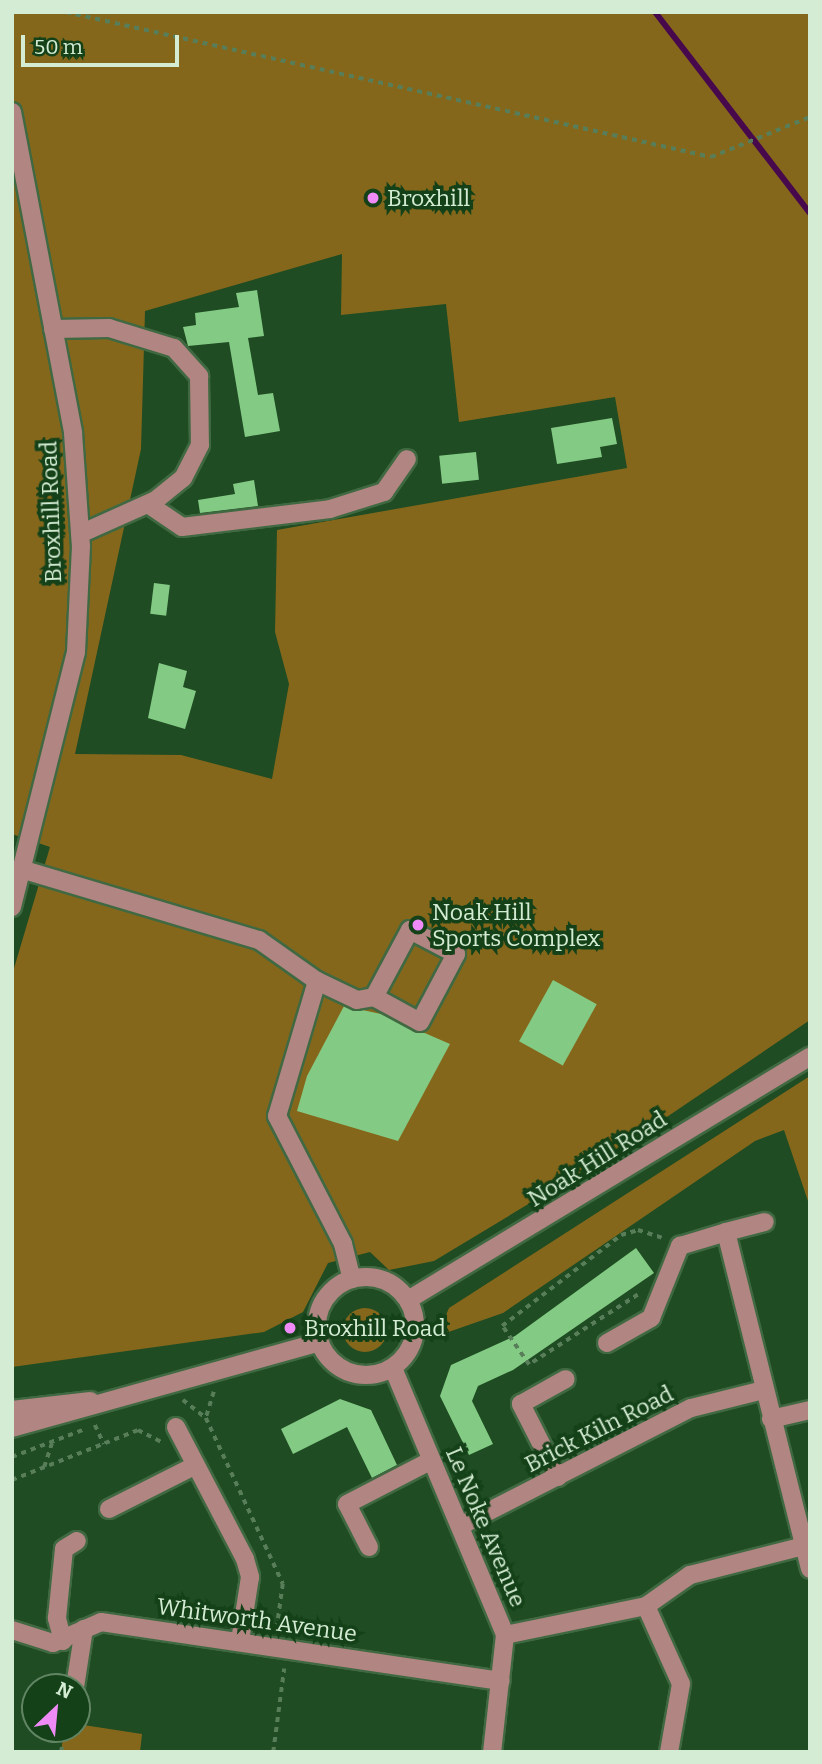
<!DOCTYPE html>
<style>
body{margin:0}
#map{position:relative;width:822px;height:1764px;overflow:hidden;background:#1f4c22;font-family:Bitter,serif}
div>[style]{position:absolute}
.green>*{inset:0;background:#85671c}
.round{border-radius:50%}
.stream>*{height:6px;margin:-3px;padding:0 3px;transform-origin:3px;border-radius:3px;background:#47094c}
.building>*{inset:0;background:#83cb84;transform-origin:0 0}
.path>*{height:3.5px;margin-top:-1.75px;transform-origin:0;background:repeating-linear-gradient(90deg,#587e59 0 5px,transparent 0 10px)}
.roads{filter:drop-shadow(2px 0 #406942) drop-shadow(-2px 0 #406942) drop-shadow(0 2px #406942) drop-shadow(0 -2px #406942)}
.minor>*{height:18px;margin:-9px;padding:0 9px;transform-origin:9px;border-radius:9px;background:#b18581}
.minor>.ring{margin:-9px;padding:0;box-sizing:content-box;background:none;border:18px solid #b18581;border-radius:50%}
.dots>*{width:19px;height:19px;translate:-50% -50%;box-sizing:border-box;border:4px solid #144118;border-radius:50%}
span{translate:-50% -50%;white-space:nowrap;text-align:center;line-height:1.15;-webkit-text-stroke:7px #144118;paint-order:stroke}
.poi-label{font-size:23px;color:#d4ecd3}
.left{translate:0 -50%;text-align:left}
.street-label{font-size:23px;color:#d4ecd3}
.frame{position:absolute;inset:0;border:14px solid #d4ecd3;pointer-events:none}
.north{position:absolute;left:21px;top:1673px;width:70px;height:70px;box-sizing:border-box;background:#144118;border:2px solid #618563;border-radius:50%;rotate:26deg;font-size:19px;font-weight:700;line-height:28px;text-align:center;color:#d4ecd3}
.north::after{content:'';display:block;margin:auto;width:24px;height:32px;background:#ef8bf6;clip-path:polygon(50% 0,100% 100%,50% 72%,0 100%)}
.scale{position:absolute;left:21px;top:35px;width:158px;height:32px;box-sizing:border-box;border:4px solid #d4ecd3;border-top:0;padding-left:9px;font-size:21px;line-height:24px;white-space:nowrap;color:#d4ecd3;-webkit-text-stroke:5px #144118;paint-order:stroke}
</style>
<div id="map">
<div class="green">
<div style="clip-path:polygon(evenodd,12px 12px,810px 12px,810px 1020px,618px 1150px,434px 1261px,389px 1270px,370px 1252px,328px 1263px,303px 1312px,264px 1332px,12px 1367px,12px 975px,50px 847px,12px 834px,12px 12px,342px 254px,341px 315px,446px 304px,459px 422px,615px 397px,627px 468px,277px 530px,275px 632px,289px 684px,272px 779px,181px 755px,75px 754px,141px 449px,145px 311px,342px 254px)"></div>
<div style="clip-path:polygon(810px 1076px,810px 1207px,784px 1130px,755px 1141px,503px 1313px,437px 1336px,449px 1308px)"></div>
<div class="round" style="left:343px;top:1308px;width:44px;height:44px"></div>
<div style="clip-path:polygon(77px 1724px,142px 1734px,140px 1752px,61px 1752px,64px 1729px)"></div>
</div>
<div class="stream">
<div style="left:655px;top:12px;width:254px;rotate:52.4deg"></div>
</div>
<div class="building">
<div style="clip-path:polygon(257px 290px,264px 336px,248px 338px,258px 395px,273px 393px,280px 431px,245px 437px,229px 342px,188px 346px,183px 327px,196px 325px,195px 313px,239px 307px,236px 293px)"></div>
<div style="clip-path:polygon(612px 418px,617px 444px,600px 447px,602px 457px,557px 464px,551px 428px)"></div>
<div style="left:476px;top:452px;width:28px;height:37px;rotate:84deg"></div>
<div style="clip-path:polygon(254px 480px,258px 506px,200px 513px,198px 500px,235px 494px,233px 484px)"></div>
<div style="left:154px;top:583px;width:16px;height:31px;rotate:7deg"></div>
<div style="clip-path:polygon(159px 663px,187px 671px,183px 687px,196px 691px,185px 729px,148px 718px)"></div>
<div style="left:553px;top:980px;width:50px;height:70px;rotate:29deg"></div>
<div style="clip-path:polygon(344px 1006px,381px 1014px,450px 1044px,398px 1141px,297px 1111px,307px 1076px)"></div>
<div style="clip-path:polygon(636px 1248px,654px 1273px,513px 1370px,478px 1386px,472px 1401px,493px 1444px,469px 1455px,440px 1396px,451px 1365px,515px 1336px)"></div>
<div style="clip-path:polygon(340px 1399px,371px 1410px,397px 1465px,372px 1478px,347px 1427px,293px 1454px,281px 1429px)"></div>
</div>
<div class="path">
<div style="left:66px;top:12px;width:661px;rotate:12.67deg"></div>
<div style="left:711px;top:157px;width:107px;rotate:-22deg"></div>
<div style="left:638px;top:1295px;width:130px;rotate:147.3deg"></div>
<div style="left:529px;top:1365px;width:47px;rotate:-124.7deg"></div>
<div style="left:502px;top:1326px;width:150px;rotate:-37.4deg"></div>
<div style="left:621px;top:1235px;width:18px;rotate:-16deg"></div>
<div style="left:638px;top:1230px;width:25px;rotate:18deg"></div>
<div style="left:214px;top:1392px;width:27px;rotate:107deg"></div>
<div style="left:206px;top:1418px;width:183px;rotate:65.1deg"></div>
<div style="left:283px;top:1584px;width:44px;rotate:97.8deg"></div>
<div style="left:183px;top:1400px;width:29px;rotate:38deg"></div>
<div style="left:95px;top:1425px;width:21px;rotate:65deg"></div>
<div style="left:12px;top:1457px;width:78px;rotate:-21deg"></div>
<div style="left:44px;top:1467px;width:25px;rotate:-72deg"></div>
<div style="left:12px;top:1480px;width:136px;rotate:-21.6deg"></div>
<div style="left:138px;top:1430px;width:27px;rotate:27deg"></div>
<div style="left:61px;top:1752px;width:23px;rotate:-83deg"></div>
<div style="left:273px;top:1752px;width:84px;rotate:-82.5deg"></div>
</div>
<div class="roads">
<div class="minor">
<div style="left:12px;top:112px;width:327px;rotate:79.2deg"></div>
<div style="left:73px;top:433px;width:113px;rotate:86deg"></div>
<div style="left:81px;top:546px;width:106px;rotate:92.7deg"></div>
<div style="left:76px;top:652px;width:263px;rotate:104.1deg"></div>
<div style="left:53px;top:329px;width:56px;rotate:-1deg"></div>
<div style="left:109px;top:328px;width:68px;rotate:17.1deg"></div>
<div style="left:174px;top:348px;width:38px;rotate:48deg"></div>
<div style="left:199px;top:376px;width:69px;rotate:89.2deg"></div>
<div style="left:200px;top:445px;width:37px;rotate:117deg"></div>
<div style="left:183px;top:478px;width:35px;rotate:141deg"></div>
<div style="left:156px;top:500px;width:83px;rotate:155.9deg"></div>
<div style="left:148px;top:504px;width:41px;rotate:34.1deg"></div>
<div style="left:182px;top:527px;width:149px;rotate:-6.9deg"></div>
<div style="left:330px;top:509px;width:57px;rotate:-17.5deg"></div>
<div style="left:384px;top:492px;width:40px;rotate:-55.1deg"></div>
<div style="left:24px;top:870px;width:245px;rotate:16.6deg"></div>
<div style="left:259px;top:940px;width:71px;rotate:35.3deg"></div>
<div style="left:317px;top:981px;width:44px;rotate:25.4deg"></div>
<div style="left:357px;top:1000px;width:17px;rotate:-10deg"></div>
<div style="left:374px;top:997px;width:52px;rotate:28.5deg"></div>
<div style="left:420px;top:1022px;width:77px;rotate:-62.1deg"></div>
<div style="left:456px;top:954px;width:52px;rotate:-152.4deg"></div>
<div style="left:410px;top:930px;width:76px;rotate:118.2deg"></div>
<div style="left:317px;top:981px;width:141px;rotate:106.5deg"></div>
<div style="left:277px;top:1116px;width:144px;rotate:62.7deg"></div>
<div style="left:343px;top:1244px;width:36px;rotate:76deg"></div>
<div style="left:726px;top:1232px;width:40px;rotate:-14.4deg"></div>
<div class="ring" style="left:317px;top:1277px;width:80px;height:80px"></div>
<div style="left:408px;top:1300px;width:470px;rotate:-31.2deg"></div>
<div style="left:607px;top:1343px;width:51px;rotate:-29.6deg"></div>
<div style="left:651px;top:1318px;width:78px;rotate:-68.1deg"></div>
<div style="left:680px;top:1246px;width:48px;rotate:-16.9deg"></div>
<div style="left:726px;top:1232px;width:347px;rotate:76deg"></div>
<div style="left:393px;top:1368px;width:290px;rotate:67.2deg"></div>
<div style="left:505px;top:1635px;width:118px;rotate:96.3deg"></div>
<div style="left:12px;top:1410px;width:79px;rotate:-6.6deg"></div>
<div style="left:771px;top:1419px;width:40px;rotate:-13deg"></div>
<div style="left:176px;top:1427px;width:149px;rotate:62.4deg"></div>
<div style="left:245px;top:1559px;width:19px;rotate:74deg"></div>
<div style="left:250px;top:1577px;width:65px;rotate:98.9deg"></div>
<div style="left:12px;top:1428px;width:320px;rotate:-15.6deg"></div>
<div style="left:558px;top:1477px;width:82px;rotate:-116.9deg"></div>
<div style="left:521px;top:1404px;width:51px;rotate:-29.1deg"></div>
<div style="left:109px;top:1509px;width:97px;rotate:-26.8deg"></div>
<div style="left:462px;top:1525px;width:257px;rotate:-27.1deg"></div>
<div style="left:691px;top:1408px;width:74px;rotate:-14deg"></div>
<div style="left:369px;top:1547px;width:48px;rotate:-117.1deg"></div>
<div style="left:347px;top:1504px;width:93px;rotate:-27.4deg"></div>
<div style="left:646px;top:1606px;width:85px;rotate:65.8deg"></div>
<div style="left:681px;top:1684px;width:69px;rotate:100deg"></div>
<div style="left:12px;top:1630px;width:43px;rotate:17.6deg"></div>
<div style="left:53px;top:1643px;width:52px;rotate:-23.6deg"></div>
<div style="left:101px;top:1622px;width:404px;rotate:8.4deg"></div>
<div style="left:505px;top:1635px;width:144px;rotate:-11.6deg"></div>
<div style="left:646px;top:1606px;width:54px;rotate:-35.2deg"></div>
<div style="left:690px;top:1575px;width:118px;rotate:-14.3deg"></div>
<div style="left:63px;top:1641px;width:24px;rotate:-105deg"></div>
<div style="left:57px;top:1618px;width:69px;rotate:-84.2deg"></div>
<div style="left:64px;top:1549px;width:15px;rotate:-32deg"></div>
<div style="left:75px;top:1687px;width:59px;rotate:-81.2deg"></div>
</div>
</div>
<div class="dots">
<div style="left:373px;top:198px;background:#ef8bf6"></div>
<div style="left:418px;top:925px;background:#ef8bf6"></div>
<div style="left:290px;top:1328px;background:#ef8bf6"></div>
</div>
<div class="poi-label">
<span class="left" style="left:387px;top:198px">Broxhill</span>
<span class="left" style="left:432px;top:925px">Noak Hill<br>Sports Complex</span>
<span class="left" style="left:304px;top:1328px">Broxhill Road</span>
</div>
<div class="street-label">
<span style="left:51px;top:512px;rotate:-92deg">Broxhill Road</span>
<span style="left:597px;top:1159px;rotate:-32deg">Noak Hill Road</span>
<span style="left:599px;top:1429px;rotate:-27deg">Brick Kiln Road</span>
<span style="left:486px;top:1527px;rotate:67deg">Le Noke Avenue</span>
<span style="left:257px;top:1620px;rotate:8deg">Whitworth Avenue</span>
</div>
<div class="frame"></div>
<div class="north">N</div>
<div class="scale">50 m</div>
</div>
